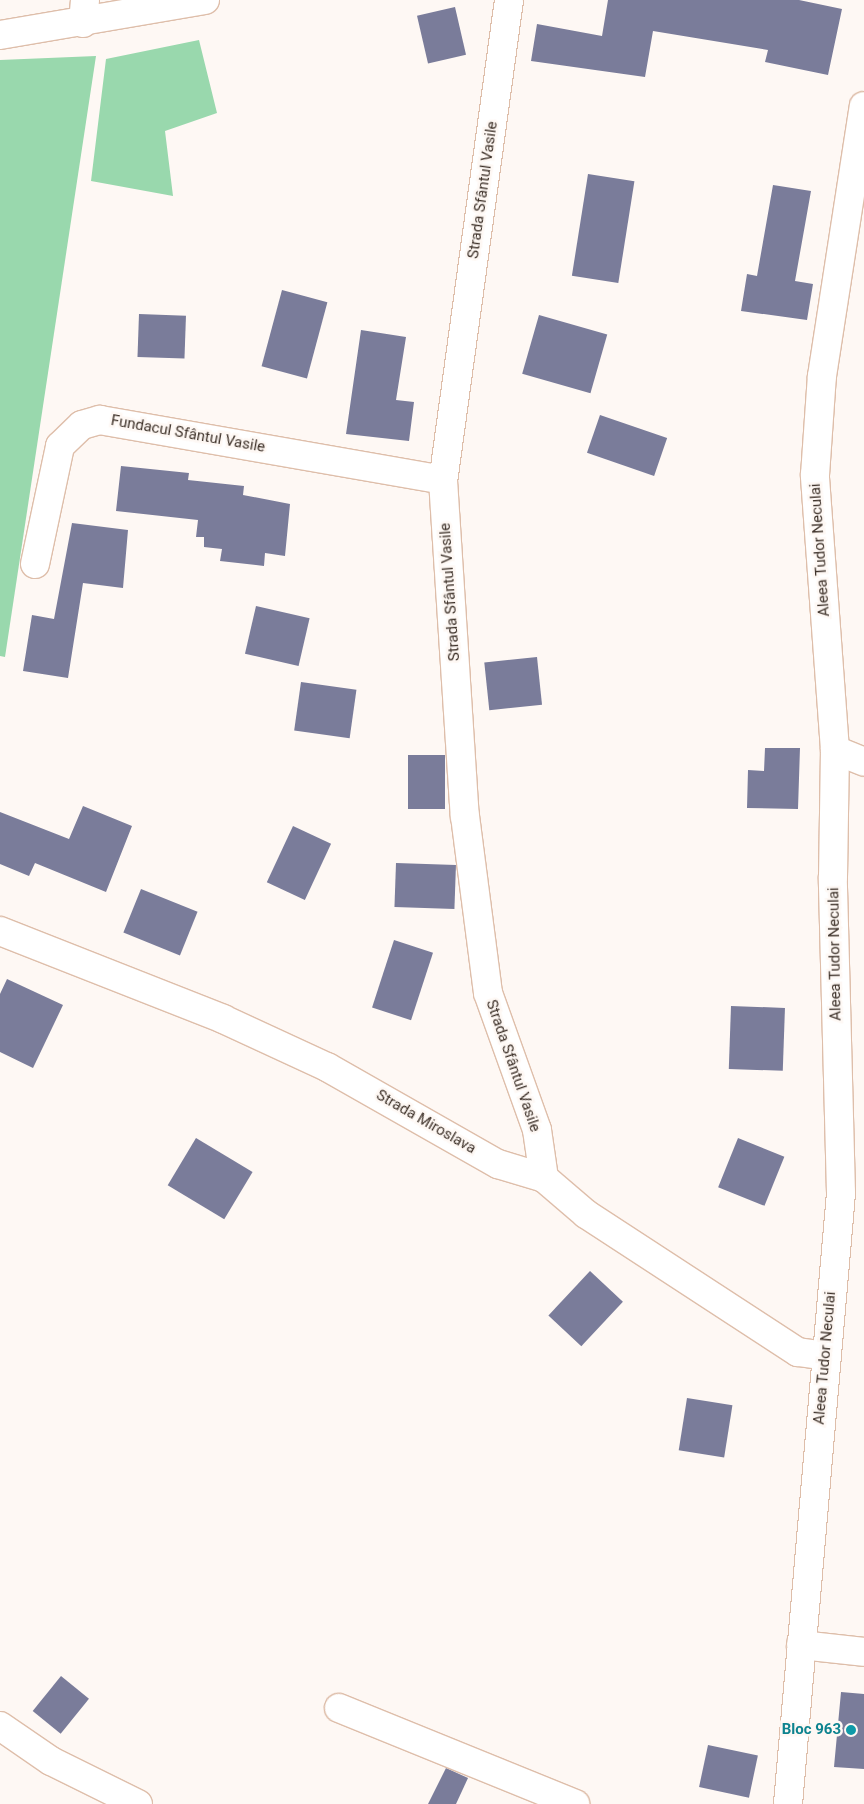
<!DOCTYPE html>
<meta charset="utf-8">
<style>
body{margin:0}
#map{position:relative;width:864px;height:1804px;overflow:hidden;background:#fef8f4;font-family:Roboto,sans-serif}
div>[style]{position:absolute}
.green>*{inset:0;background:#99d8ad}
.building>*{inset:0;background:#7a7c9a;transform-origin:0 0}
.roads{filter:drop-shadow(1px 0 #debeaa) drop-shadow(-1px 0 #debeaa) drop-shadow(0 1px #debeaa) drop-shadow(0 -1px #debeaa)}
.minor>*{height:28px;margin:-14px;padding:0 14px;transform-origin:14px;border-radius:14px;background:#fff}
.major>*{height:28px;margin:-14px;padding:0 14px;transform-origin:14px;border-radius:14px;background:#fff}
.dots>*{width:14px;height:14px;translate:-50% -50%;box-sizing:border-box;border:2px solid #fef8f4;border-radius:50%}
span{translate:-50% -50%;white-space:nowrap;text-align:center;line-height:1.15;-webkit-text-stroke:5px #fef8f4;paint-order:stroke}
.street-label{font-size:15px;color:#3c3028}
.culture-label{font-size:15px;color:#0d838f;font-weight:700}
.right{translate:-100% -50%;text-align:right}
</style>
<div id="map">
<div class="green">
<div style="clip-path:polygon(199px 40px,217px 113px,165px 131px,173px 196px,91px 181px,106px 59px)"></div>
<div style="clip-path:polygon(96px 56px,5px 657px,0 656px,0 60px)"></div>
</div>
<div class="building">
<div style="clip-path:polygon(608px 0,799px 0,842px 9px,828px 75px,765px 62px,768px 50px,653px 31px,645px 77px,531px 61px,537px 24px,602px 36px)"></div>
<div style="left:455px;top:7px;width:49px;height:39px;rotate:77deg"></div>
<div style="left:588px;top:174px;width:47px;height:103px;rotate:9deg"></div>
<div style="clip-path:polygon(773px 185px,811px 191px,795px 281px,813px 284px,807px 320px,741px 311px,747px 274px,757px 276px)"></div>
<div style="left:282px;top:290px;width:47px;height:79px;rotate:15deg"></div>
<div style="left:139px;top:314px;width:47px;height:43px;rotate:2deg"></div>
<div style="left:539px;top:315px;width:71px;height:61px;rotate:16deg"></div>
<div style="clip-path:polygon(361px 330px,406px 337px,396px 400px,414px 402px,409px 441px,346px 434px)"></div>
<div style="left:600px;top:415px;width:71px;height:40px;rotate:19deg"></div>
<div style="clip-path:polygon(121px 466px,189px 473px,188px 480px,244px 486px,243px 495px,290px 504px,285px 556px,265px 553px,264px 566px,220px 561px,222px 549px,204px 547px,204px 537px,196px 537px,198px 520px,116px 511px)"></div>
<div style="clip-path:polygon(72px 523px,128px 530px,123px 588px,83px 583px,68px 678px,23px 671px,32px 615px,54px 619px)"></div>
<div style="left:256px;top:606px;width:55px;height:49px;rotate:13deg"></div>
<div style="left:537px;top:657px;width:48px;height:53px;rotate:84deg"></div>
<div style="left:301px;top:682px;width:56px;height:49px;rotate:8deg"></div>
<div style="clip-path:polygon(765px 748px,800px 748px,798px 809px,747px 808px,748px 770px,764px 771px)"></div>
<div style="left:408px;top:755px;width:37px;height:54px"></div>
<div style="clip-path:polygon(83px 806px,132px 826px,106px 892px,35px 863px,29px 876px,0 864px,0 812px,69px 839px)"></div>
<div style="left:293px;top:826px;width:42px;height:62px;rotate:25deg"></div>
<div style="left:396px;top:863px;width:60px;height:44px;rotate:2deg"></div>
<div style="left:141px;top:889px;width:61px;height:47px;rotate:22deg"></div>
<div style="left:394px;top:940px;width:41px;height:71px;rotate:18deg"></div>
<div style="clip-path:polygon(7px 979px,63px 1005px,33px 1068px,0 1052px,0 994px)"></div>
<div style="left:731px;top:1006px;width:54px;height:63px;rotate:2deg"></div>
<div style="left:196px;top:1138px;width:66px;height:55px;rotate:31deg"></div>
<div style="left:738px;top:1138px;width:50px;height:53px;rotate:22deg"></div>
<div style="left:590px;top:1271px;width:45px;height:61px;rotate:43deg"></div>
<div style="left:687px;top:1398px;width:46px;height:53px;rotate:9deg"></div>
<div style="left:61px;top:1676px;width:36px;height:45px;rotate:39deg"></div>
<div style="clip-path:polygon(841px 1692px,864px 1694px,864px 1769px,834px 1767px)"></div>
<div style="left:708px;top:1745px;width:51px;height:43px;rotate:12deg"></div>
<div style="clip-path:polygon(446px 1768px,468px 1778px,456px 1804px,428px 1804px)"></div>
</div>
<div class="roads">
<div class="minor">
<div style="left:509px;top:0;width:485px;rotate:97.8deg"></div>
<div style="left:443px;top:480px;width:337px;rotate:86.3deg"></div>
<div style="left:465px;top:816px;width:178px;rotate:82.6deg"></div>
<div style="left:488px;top:993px;width:145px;rotate:70.3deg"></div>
<div style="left:537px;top:1130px;width:49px;rotate:81.7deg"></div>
<div style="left:83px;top:23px;width:23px;rotate:-85deg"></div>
<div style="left:35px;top:564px;width:121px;rotate:-78deg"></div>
<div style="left:60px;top:446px;width:30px;rotate:-44deg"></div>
<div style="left:82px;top:425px;width:19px;rotate:-16deg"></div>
<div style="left:100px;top:420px;width:348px;rotate:9.9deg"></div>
<div style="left:835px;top:750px;width:31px;rotate:22deg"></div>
<div style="left:0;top:931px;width:240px;rotate:21.5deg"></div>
<div style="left:223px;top:1019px;width:115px;rotate:24.8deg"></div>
<div style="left:327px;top:1067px;width:197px;rotate:29.6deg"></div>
<div style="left:498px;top:1164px;width:48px;rotate:16.9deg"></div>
<div style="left:544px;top:1178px;width:55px;rotate:40.6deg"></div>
<div style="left:586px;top:1214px;width:253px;rotate:33.1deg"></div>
<div style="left:798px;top:1352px;width:27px;rotate:8deg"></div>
<div style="left:801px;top:1645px;width:63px;rotate:6.3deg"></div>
<div style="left:339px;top:1708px;width:255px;rotate:22.1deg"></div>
<div style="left:0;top:1726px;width:62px;rotate:34.5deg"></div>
<div style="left:51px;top:1761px;width:97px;rotate:26.3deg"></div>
<div style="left:788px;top:1804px;width:613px;rotate:-85.04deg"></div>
<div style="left:841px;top:1193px;width:316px;rotate:-91.5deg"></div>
<div style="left:833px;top:877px;width:127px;rotate:-89.1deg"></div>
<div style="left:835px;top:750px;width:276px;rotate:-94.2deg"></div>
<div style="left:815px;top:475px;width:99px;rotate:-86deg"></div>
<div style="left:822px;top:376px;width:273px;rotate:-81.2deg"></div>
</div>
<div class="major">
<div style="left:0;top:35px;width:208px;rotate:-9.7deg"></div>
</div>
</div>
<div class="dots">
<div style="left:851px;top:1730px;background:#0f9aa8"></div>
</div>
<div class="street-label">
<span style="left:483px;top:190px;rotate:-82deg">Strada Sfântul Vasile</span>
<span style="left:188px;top:434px;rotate:10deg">Fundacul Sfântul Vasile</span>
<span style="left:820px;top:550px;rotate:-94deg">Aleea Tudor Neculai</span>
<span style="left:450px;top:592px;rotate:-94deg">Strada Sfântul Vasile</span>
<span style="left:835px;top:954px;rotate:-91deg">Aleea Tudor Neculai</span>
<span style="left:513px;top:1066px;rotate:71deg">Strada Sfântul Vasile</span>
<span style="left:426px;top:1122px;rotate:30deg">Strada Miroslava</span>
<span style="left:825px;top:1358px;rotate:-85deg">Aleea Tudor Neculai</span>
</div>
<div class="culture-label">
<span class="right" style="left:841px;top:1730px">Bloc 963</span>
</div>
</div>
